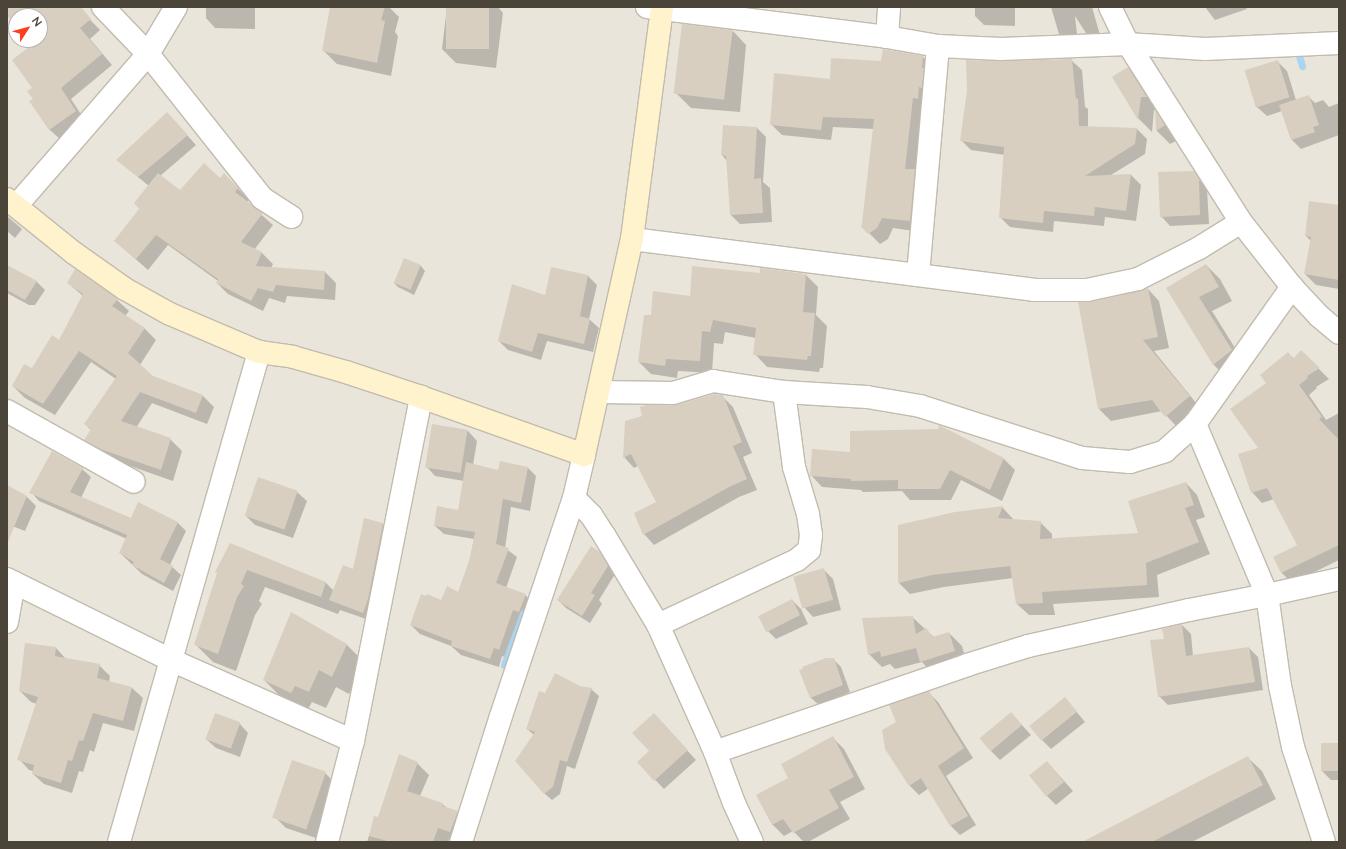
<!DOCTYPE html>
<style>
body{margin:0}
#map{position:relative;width:1346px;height:849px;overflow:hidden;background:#f6f3ec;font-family:Lato,sans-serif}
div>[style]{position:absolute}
.residential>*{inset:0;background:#eae5da}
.shadow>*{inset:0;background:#0003}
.stream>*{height:7px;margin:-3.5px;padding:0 3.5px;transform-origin:3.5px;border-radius:3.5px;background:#a9d4f2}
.building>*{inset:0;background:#d8cfc1;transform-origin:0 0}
.roads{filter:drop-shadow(1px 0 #c2bbae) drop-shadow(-1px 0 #c2bbae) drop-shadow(0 1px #c2bbae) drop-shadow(0 -1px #c2bbae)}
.street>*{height:22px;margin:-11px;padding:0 11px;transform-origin:11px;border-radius:11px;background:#fff}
.secondary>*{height:22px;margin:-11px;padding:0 11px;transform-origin:11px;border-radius:11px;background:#fff3cd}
span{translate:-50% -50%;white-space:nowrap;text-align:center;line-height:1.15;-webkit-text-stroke:3px #fff;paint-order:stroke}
.frame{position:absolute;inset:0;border:8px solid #4b4439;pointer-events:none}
.north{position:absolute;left:8px;top:8px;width:40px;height:40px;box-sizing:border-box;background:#fff;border:1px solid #b7b4b0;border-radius:50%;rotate:54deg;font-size:11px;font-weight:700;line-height:16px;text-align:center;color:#4b4439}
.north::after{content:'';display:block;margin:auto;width:14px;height:18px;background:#fc3f1d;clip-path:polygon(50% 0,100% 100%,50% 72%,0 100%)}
</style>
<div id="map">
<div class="residential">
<div style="clip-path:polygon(evenodd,7px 7px,1339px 7px,1339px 842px,7px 842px,7px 7px,16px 16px,40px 16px,40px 40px,16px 40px,16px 16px)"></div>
</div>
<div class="shadow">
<div style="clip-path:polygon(7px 7px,78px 7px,100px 30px,90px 39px,112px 65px,71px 99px,86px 122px,60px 139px,49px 129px,34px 100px,35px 43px,32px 40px,40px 40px,40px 16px,16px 16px,16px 24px,7px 14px)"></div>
<div style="clip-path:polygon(206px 7px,255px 7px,255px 29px,215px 28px,206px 18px)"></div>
<div style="clip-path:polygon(331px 7px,389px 7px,399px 17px,395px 32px,398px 36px,391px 76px,337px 64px,323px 50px)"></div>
<div style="clip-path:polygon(447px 7px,498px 7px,503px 13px,496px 68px,456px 63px,442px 49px)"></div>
<div style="clip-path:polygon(975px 7px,1015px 7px,1015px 26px,984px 25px,975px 16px)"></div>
<div style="clip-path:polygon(1051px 7px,1092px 7px,1102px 42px,1095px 42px,1086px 33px,1075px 16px,1078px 43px,1068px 43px,1059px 34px)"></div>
<div style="clip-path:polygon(1205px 7px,1246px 7px,1247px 9px,1215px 20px)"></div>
<div style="clip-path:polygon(733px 31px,746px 45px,740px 112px,691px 108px,677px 94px)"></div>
<div style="clip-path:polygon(923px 57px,934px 68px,921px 232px,893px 228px,888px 239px,880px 244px,869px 233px,874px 129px,833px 127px,831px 140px,782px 135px,771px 124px,831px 80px,882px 62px)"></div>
<div style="clip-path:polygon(1071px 60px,1082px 70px,1085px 107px,1088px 109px,1088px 127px,1137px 129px,1147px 139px,1145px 154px,1111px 175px,1131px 175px,1141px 185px,1136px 221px,1105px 217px,1104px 226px,1054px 221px,1053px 232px,1010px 227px,1000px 217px,1005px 155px,971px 150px,961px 140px,1001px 62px)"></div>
<div style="clip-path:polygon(1278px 62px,1287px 71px,1296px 100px,1308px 96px,1315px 103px,1323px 100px,1329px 107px,1339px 103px,1339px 135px,1301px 149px,1292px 140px,1282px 111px,1267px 116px,1257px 107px)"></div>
<div style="clip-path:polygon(1128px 68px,1142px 82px,1159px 110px,1154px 110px,1152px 132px,1139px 119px,1113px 77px)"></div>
<div style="clip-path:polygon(1156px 112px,1168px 124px,1178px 140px,1170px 144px,1157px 131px)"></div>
<div style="clip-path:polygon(176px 123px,196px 145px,160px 176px,180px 191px,220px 179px,224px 174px,249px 200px,247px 202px,273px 225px,254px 250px,262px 253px,273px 264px,271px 268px,325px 272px,336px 283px,335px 300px,287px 296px,285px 303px,269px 298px,263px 311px,228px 294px,217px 283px,218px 281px,168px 245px,148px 270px,115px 241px,140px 209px,149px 186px,117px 160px)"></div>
<div style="clip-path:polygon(757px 128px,766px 137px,763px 182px,770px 188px,772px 222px,740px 224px,731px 215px,727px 161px,722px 155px)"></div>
<div style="clip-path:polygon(1193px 172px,1207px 189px,1209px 224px,1170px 226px,1161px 216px)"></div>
<div style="clip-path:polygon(1339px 206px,1339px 289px,1316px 285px,1305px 274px,1311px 241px,1306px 236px)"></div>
<div style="clip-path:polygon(7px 216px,22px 229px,15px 238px,7px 231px)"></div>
<div style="clip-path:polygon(405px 259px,421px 266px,425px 271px,414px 295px,398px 287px,394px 283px)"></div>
<div style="clip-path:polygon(1206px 265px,1220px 279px,1232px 301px,1212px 311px,1245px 364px,1228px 379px,1214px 365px,1168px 288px)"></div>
<div style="clip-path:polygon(7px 266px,37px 282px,45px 290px,35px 305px,29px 305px,7px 293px)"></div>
<div style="clip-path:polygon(552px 268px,588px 276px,597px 285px,589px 319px,599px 328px,593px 352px,547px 341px,541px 360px,508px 350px,499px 341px,546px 296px)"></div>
<div style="clip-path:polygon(760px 274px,806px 275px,818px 287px,816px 315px,827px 326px,823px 368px,820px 368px,819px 372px,767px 367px,755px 354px,756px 338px,725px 332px,723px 344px,714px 343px,712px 373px,678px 371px,677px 378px,651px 374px,639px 362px,652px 317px,691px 297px)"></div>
<div style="clip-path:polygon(68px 283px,117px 300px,129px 311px,125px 316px,144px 328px,156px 340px,140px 365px,152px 376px,202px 395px,214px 407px,207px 424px,152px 403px,136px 428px,170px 439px,182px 451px,173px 481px,113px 460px,97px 451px,86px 440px,92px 431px,85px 424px,116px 379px,91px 362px,55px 415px,25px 398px,13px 386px,32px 370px,59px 341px,83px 296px)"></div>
<div style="clip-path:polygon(1148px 289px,1159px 301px,1169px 348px,1154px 351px,1201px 409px,1178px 428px,1162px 411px,1111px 421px,1099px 409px,1079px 303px,1090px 303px)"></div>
<div style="clip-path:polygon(1288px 353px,1294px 359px,1319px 369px,1329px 379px,1316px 387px,1317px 388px,1309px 395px,1326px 420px,1339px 413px,1339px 560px,1292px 583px,1282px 573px,1275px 557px,1298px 546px,1274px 499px,1262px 503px,1252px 492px,1267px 383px)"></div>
<div style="clip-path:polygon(722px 396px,733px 407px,752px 453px,743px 457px,757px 490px,739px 497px,654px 545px,644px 534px,657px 502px,638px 466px,634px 468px,624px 457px,673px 406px)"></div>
<div style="clip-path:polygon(433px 425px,468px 431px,477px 441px,473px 465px,499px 471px,528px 468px,536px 476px,530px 511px,511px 507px,505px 548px,517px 557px,506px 588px,525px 595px,534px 603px,528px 620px,521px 618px,508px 658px,502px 656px,499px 667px,461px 655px,451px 646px,420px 634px,411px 625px,458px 593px,469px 565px,474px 539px,444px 534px,435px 526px,459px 511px,464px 481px,435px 476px,426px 466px)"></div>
<div style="clip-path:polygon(940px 427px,1004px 459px,1015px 470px,1002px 501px,961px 480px,951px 500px,910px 500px,902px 491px,863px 492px,861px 490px,822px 487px,811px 475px,852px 453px,938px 430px)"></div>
<div style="clip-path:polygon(82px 469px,91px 477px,81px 498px,131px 519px,178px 523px,186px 531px,170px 565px,181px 575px,173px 591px,142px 574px,120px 553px,127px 539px,39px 501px,31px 492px)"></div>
<div style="clip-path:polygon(1186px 483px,1197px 495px,1205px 517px,1196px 520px,1210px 554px,1157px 575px,1159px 597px,1053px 604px,1055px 615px,1029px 615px,1017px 604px,1013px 578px,944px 587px,910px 594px,899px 583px,1002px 507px,1014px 520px,1040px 522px,1052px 534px,1052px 539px,1140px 534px)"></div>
<div style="clip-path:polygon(7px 486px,27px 497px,36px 506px,25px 531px,7px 524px)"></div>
<div style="clip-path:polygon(297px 492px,307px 501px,293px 538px,255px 525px,246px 516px)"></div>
<div style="clip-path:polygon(365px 519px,383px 524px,392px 533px,372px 621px,340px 610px,338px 614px,265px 587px,259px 601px,262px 604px,255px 615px,236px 671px,213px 662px,195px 644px,230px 544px,326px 583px,334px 591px,353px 570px)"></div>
<div style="clip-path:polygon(599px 553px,607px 561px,615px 574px,599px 600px,602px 604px,590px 623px,566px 608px,558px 600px)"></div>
<div style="clip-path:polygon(824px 570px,833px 579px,841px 610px,813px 617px,804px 607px)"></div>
<div style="clip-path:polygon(792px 600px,801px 609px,808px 624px,776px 639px,767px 630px)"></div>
<div style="clip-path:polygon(912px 617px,935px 638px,949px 633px,962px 646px,967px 664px,933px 674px,922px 662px,895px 669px,890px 664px,882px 667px,869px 654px)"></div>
<div style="clip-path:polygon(1182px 625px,1191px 634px,1193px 656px,1249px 648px,1258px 657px,1263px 690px,1168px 705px,1159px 696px)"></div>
<div style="clip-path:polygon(347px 645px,364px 662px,349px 694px,336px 687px,326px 708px,312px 702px,308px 709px,281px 697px,264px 680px)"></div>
<div style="clip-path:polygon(56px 648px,66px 659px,99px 665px,110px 676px,109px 682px,132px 688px,143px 698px,134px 731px,103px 723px,94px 752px,90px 750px,83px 772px,79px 771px,72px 793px,44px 784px,33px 774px,33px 771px,29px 770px,19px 759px,37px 704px,31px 702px,20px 691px)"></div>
<div style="clip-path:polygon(833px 659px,841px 667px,850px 692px,819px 705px,811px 698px,801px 671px)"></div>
<div style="clip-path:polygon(580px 687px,591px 689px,599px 696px,575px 769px,567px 766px,560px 794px,552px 800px,544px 793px,534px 735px,527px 729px,545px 694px)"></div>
<div style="clip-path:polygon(929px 693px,938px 702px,973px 758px,946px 776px,976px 825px,960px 835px,951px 826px,929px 788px,919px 795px,910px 786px,898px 722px)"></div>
<div style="clip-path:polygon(1065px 698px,1085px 722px,1051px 749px,1042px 740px)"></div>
<div style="clip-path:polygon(1011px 713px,1031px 735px,1000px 760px,991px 751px)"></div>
<div style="clip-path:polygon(239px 723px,248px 733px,240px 757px,216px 748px,206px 739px)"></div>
<div style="clip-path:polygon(663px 724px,696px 760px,664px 789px,638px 762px,650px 751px)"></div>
<div style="clip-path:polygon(833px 738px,844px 749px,865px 789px,840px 802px,850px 819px,808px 842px,804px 842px,793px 831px,784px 836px,773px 825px,757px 796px,789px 779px)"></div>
<div style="clip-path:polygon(1339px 744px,1339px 780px,1331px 780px,1322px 771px)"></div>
<div style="clip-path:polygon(1248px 758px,1262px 771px,1276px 799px,1192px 842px,1086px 842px)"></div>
<div style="clip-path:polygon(1047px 762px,1073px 791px,1056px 805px,1047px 796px)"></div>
<div style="clip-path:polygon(417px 763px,429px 775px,420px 796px,442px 804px,447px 808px,457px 812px,469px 824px,459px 842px,449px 839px,448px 842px,367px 842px,375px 817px,379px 819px)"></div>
<div style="clip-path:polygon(325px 773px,334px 782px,316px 838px,286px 828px,276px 818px)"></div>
</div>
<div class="stream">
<div style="left:1296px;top:46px;width:21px;rotate:73deg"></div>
<div style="left:504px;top:665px;width:55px;rotate:-69.9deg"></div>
</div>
<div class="building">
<div style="clip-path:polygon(7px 7px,81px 7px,91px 19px,80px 28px,102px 54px,61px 88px,76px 111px,49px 130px,29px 101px,33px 99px,27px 91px,32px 88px,12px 60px,34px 43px,31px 40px,40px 40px,40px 16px,16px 16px,16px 25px,7px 16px)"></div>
<div style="clip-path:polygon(330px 7px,385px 7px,381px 20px,385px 21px,377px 63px,322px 51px)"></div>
<div style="left:446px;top:7px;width:43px;height:42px"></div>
<div style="left:682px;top:24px;width:51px;height:70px;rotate:7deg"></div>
<div style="clip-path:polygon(883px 49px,923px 56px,922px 68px,924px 68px,922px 88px,919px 87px,918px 99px,913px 98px,905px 169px,915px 169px,910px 221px,882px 218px,877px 228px,868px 234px,861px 227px,862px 223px,874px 119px,823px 117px,821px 130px,770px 125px,774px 73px,830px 79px,831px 58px,881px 61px)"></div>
<div style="clip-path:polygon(1072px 59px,1076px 99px,1078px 98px,1079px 126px,1137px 128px,1135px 144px,1085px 176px,1131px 174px,1126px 211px,1095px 207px,1094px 216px,1044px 211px,1043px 223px,999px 218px,1004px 147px,960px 141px,967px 90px,966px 60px,1001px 61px)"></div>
<div style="left:1278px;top:60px;width:39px;height:35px;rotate:73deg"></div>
<div style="clip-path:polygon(1128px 67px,1147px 97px,1141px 97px,1138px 120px,1112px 77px)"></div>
<div style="clip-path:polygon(1309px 95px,1319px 125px,1313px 127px,1315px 132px,1291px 140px,1279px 105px)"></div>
<div style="clip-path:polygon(1155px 109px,1165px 125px,1156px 131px)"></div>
<div style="clip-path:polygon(167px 112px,188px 135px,138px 177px,116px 160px)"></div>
<div style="clip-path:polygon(723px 125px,757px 127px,754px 179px,761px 178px,763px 213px,730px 215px,726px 156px,721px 155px)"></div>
<div style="clip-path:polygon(204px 163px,220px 178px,224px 173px,238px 188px,235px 192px,263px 213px,241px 242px,262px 252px,256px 266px,325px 271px,324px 290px,276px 285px,273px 292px,258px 288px,251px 301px,216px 283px,218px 279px,156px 235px,136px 259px,114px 241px,139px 209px,134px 203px,158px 173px,180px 190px)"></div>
<div style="clip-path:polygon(1194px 171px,1199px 178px,1200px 215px,1160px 217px,1158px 172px)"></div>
<div style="clip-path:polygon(1309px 201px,1339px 205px,1339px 280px,1304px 274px,1311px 237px,1305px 236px)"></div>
<div style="left:404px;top:258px;width:18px;height:27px;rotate:22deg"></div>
<div style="clip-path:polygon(1206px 264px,1219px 287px,1199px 297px,1232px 350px,1213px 365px,1166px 288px)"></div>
<div style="clip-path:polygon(7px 265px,37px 281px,25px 300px,7px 290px)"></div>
<div style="clip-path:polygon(692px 266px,760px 273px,760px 268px,806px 274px,803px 312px,815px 313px,811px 356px,808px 356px,807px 360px,753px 355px,756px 328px,713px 320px,710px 332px,702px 331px,700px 361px,666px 359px,665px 366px,638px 362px,644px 315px,651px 315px,653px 291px,690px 296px)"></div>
<div style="clip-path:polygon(551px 267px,588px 275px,580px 316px,590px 319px,584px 344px,538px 333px,532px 352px,498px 341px,512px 284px,545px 295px)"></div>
<div style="clip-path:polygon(75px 269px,118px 299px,112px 306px,145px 328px,128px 353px,153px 376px,203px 395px,196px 413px,140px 392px,121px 421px,171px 438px,161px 470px,100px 449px,84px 440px,91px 429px,84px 424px,117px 376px,79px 351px,43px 404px,12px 386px,24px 364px,32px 368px,52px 335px,59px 340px,83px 294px,67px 283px)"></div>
<div style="clip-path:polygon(1148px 288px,1158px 337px,1143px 340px,1190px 396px,1165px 417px,1152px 400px,1098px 409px,1078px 302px,1090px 302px,1141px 291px)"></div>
<div style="clip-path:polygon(1301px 350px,1320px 368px,1307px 376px,1308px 378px,1299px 385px,1322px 417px,1319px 419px,1339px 440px,1339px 545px,1281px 573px,1273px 557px,1297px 545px,1267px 488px,1251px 493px,1238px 454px,1258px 448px,1230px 409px,1266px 383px,1260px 375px,1288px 352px,1293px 359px)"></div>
<div style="clip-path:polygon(715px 394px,723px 395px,742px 442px,733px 446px,747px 479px,729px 487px,643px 535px,634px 513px,656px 502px,631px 454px,623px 458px,625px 421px,642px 416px,640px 407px,646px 405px,676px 405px)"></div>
<div style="left:432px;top:424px;width:36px;height:44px;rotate:9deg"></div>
<div style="clip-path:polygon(939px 425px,1004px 458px,990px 490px,950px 470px,940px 489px,898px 489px,898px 480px,851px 481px,851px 479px,810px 476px,812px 449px,850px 452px,850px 431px,938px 429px)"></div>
<div style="clip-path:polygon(52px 451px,83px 468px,70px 492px,131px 518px,138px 502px,178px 522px,160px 559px,173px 566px,164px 583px,132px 565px,134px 562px,119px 553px,127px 535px,29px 493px)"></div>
<div style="clip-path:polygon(500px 461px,528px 467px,521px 503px,503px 499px,496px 544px,509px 548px,496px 583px,526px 594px,519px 612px,513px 610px,499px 650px,494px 648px,490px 659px,451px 646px,452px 641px,410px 625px,421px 594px,426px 596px,427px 594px,441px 600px,447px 586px,458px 592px,470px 558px,475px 532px,434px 526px,437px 506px,458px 510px,466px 462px,498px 470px)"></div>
<div style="left:258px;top:477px;width:42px;height:41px;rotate:19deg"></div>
<div style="clip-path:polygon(1186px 482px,1194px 505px,1185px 508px,1199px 542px,1146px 563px,1147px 585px,1042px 592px,1043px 603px,1016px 604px,1010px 566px,932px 575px,898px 583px,898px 525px,955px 512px,1003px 506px,998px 518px,1041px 521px,1040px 539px,1138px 533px,1128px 501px)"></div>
<div style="clip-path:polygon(7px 485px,27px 496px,7px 544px)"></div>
<div style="clip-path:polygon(364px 518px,383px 523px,368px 599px,363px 613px,329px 600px,343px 565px,353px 569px)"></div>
<div style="clip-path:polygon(230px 543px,326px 582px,321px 597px,247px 570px,241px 584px,244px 586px,237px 597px,218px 654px,194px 645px,217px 573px,215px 572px)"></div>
<div style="clip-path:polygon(591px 546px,600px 552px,608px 566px,591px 593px,595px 595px,582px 616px,557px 600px)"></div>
<div style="left:824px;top:568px;width:33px;height:32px;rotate:74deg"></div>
<div style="left:792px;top:599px;width:18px;height:38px;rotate:63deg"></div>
<div style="clip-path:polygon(291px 612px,347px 644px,332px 677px,319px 670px,309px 692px,295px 686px,291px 693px,263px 680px)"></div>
<div style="clip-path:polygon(913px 616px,916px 634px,926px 628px,933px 637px,949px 632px,955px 651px,920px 662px,916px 648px,881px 657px,880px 651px,868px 655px,862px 618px)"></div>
<div style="clip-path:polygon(1182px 624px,1186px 656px,1249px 647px,1255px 682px,1158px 697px,1150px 640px,1164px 639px,1162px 629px)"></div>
<div style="clip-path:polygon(25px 643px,56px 647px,55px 656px,100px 664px,97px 678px,132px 687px,123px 721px,93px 713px,83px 741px,79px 740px,72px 761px,68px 760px,61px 783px,32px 774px,34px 765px,17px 760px,38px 697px,19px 691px)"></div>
<div style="clip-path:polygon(826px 658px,834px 658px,843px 685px,810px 698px,799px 670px,803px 669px,802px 667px)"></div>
<div style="clip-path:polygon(555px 673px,580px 686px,592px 688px,567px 762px,560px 760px,553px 787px,544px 794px,515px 761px,535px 732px,526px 729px,539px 691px,545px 693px)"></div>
<div style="clip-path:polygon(929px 691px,964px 748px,938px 766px,968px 816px,950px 826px,921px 778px,909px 786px,885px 749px,882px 730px,896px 722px,889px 705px)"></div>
<div style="left:1065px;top:697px;width:19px;height:46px;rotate:51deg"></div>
<div style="left:1011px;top:712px;width:17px;height:41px;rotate:50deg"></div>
<div style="left:215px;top:713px;width:27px;height:28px;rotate:20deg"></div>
<div style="clip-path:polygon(654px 713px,688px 750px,654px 781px,637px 762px,649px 751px,632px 733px)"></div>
<div style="clip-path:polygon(833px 736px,854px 777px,829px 790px,839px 808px,793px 833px,783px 819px,772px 825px,756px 795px,788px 778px,781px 764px)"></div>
<div style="left:1321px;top:743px;width:18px;height:28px"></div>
<div style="clip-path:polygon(399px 754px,418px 762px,407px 791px,443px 803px,442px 806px,458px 811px,450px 832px,438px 828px,433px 842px,391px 842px,369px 836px,374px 816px,378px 817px)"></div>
<div style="clip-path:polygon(1248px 756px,1263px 785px,1152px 842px,1082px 842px)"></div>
<div style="left:292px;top:760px;width:36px;height:61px;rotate:19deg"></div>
<div style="left:1047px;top:761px;width:27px;height:23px;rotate:51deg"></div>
</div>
<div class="roads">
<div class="street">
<div style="left:103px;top:7px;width:65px;rotate:46.2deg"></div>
<div style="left:148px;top:54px;width:184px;rotate:51.6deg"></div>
<div style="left:262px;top:198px;width:35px;rotate:33deg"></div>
<div style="left:647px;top:7px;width:242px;rotate:7.1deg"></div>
<div style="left:887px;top:37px;width:52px;rotate:10deg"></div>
<div style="left:938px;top:46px;width:63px;rotate:2.7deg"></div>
<div style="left:1001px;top:49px;width:127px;rotate:-2.3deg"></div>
<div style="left:1128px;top:44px;width:77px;rotate:3.7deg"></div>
<div style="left:1205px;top:49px;width:134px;rotate:-2.6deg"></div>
<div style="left:1110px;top:7px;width:41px;rotate:64.1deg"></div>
<div style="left:1128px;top:44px;width:211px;rotate:57.6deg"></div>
<div style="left:1241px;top:222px;width:83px;rotate:51.9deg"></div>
<div style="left:1292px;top:287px;width:40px;rotate:47deg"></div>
<div style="left:1319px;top:316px;width:26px;rotate:40deg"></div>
<div style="left:887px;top:37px;width:30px;rotate:-86deg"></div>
<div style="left:16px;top:206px;width:201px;rotate:-49deg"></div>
<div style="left:148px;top:54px;width:55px;rotate:-59.2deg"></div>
<div style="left:632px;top:239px;width:405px;rotate:7.2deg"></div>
<div style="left:1034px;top:290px;width:53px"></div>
<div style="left:1087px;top:290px;width:52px;rotate:-12.2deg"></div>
<div style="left:1138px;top:279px;width:68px;rotate:-26.9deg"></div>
<div style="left:1199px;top:248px;width:49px;rotate:-31.8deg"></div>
<div style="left:918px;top:275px;width:230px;rotate:-85deg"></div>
<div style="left:599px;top:392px;width:74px;rotate:0.8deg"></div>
<div style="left:673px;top:393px;width:42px;rotate:-16.7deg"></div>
<div style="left:713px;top:381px;width:72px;rotate:8.8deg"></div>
<div style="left:784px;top:392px;width:83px;rotate:3.4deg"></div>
<div style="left:867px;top:397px;width:54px;rotate:9.6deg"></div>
<div style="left:920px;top:406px;width:170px;rotate:17.8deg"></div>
<div style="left:1082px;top:458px;width:48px;rotate:4.8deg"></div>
<div style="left:1130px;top:462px;width:37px;rotate:-17deg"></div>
<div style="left:1165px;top:451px;width:40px;rotate:-42deg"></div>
<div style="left:1195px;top:424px;width:168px;rotate:-54.7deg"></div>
<div style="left:7px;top:411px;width:145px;rotate:29.2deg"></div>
<div style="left:574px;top:498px;width:24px;rotate:45deg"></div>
<div style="left:591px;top:515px;width:24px;rotate:57deg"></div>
<div style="left:604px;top:535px;width:105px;rotate:59deg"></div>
<div style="left:658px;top:625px;width:139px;rotate:65.8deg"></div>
<div style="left:715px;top:752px;width:54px;rotate:69.6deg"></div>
<div style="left:734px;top:803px;width:43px;rotate:65.2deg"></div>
<div style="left:7px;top:579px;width:183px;rotate:26.3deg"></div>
<div style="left:171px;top:660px;width:199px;rotate:24deg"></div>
<div style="left:353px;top:741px;width:351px;rotate:-78.8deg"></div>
<div style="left:7px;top:622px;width:40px;rotate:-80deg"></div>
<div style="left:658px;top:625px;width:153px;rotate:-25.1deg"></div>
<div style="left:797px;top:560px;width:16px;rotate:-40deg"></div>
<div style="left:809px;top:550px;width:15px;rotate:-82deg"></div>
<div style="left:811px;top:535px;width:21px;rotate:-98deg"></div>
<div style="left:808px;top:514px;width:49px;rotate:-106.6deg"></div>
<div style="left:794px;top:467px;width:76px;rotate:-97.6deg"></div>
<div style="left:715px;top:752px;width:267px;rotate:-19deg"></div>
<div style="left:967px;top:665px;width:64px;rotate:-17.3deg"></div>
<div style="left:1028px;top:646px;width:165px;rotate:-12.6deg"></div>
<div style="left:1189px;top:610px;width:79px;rotate:-10.9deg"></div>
<div style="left:1267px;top:595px;width:186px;rotate:-112.8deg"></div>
<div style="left:119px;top:842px;width:510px;rotate:-74.05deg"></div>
<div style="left:327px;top:842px;width:104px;rotate:-75.6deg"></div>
<div style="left:461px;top:842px;width:129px;rotate:-72.4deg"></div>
<div style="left:500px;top:719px;width:233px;rotate:-71.5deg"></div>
<div style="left:574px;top:498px;width:44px;rotate:-76.9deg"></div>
<div style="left:1324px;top:842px;width:100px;rotate:-108.1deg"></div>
<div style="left:1293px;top:747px;width:62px;rotate:-102deg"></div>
<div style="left:1280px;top:686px;width:92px;rotate:-98.1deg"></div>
<div style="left:1267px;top:595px;width:74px;rotate:-12.5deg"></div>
</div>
<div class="secondary">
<div style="left:7px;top:199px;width:86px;rotate:38.9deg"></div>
<div style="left:74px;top:253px;width:62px;rotate:35.2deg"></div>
<div style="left:125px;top:289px;width:51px;rotate:29.1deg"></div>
<div style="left:170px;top:314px;width:97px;rotate:23.1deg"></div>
<div style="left:259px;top:352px;width:34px;rotate:8deg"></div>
<div style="left:293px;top:357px;width:55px;rotate:15.8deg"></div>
<div style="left:346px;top:372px;width:79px;rotate:18.4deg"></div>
<div style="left:421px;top:397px;width:173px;rotate:19.6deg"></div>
<div style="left:584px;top:455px;width:221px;rotate:-77.5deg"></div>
<div style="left:632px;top:239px;width:234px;rotate:-82.6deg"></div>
</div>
</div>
<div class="frame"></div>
<div class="north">N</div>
</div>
